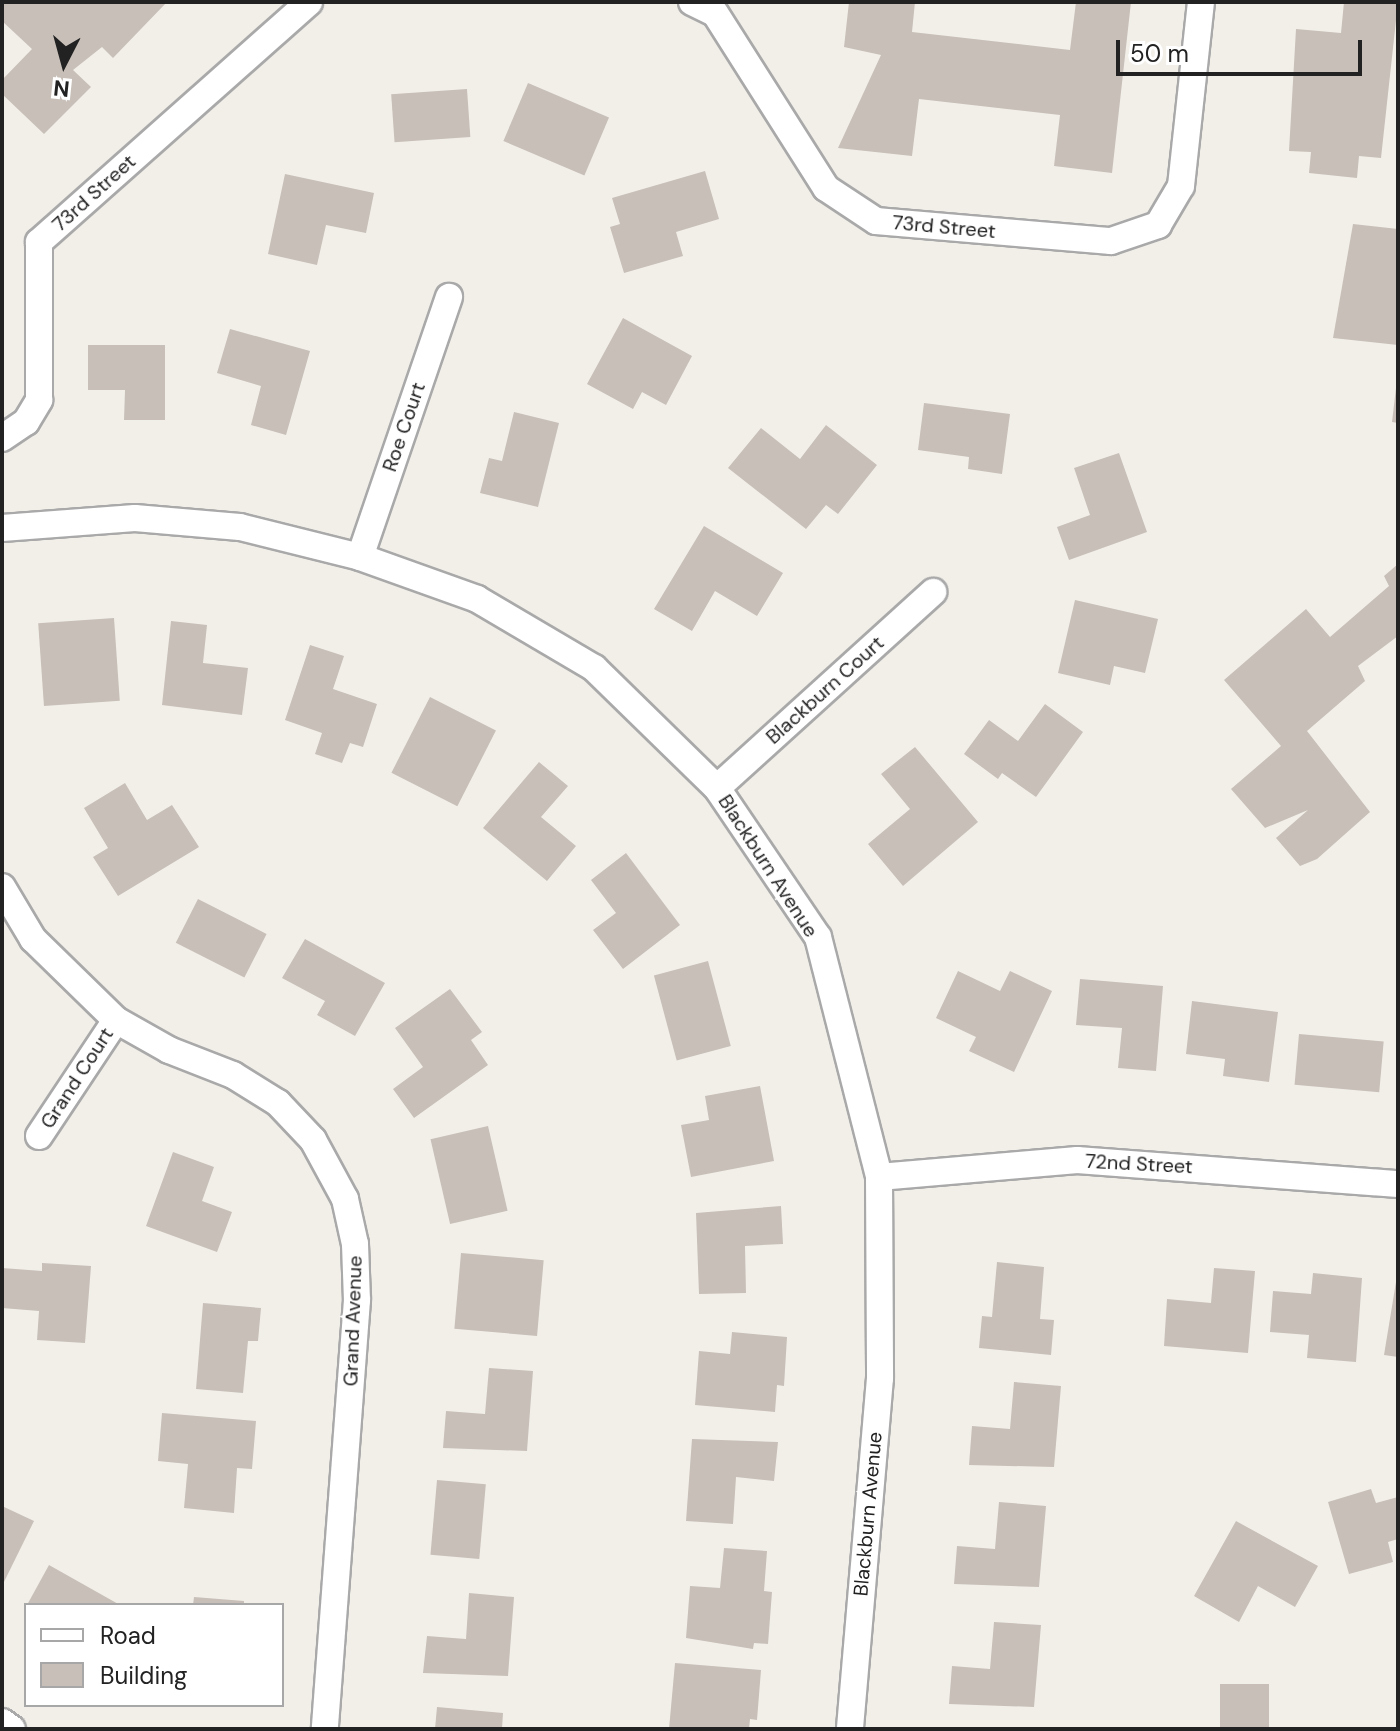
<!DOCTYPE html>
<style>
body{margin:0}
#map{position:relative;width:1400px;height:1731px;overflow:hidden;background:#f2efe9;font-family:"DM Sans",sans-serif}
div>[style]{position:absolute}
.building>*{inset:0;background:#c7bfb8;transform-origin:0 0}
.roads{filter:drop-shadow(2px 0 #a9a9a9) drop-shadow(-2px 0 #a9a9a9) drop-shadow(0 2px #a9a9a9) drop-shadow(0 -2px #a9a9a9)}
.street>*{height:26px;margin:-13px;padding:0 13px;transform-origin:13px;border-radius:13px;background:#fff}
span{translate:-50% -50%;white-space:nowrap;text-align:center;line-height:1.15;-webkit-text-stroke:6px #fff;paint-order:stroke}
.street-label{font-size:20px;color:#222}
.frame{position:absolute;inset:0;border:4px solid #222;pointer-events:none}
.legend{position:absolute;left:24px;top:1603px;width:260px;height:104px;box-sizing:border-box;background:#fff;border:2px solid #a7a7a7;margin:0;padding:10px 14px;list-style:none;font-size:24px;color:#222}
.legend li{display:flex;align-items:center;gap:16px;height:40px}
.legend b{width:40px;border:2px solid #a7a7a7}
.north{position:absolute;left:24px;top:24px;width:80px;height:80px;-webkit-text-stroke:6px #fff;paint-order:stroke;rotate:186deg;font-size:22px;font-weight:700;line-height:32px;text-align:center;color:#222}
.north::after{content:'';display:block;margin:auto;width:28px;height:36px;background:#222;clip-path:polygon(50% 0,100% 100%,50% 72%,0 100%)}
.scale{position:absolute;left:1116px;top:40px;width:246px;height:36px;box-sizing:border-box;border:4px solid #222;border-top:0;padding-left:10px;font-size:24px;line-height:28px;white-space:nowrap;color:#222;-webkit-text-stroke:6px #fff;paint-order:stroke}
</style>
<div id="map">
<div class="building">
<div style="clip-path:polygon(2px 2px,167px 2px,113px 58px,102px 47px,73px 70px,91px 87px,44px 134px,2px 94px,2px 80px,32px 49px,2px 21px)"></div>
<div style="clip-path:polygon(849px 2px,915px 2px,912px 32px,1070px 50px,1076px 2px,1131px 2px,1112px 173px,1054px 166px,1060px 115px,919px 99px,912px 156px,838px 148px,881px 55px,844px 47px)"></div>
<div style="clip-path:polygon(1344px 2px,1398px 2px,1381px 158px,1359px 156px,1357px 178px,1309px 173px,1311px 152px,1289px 151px,1296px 29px,1341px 33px)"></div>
<div style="left:528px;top:83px;width:88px;height:63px;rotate:23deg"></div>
<div style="left:467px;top:89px;width:48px;height:76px;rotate:86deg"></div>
<div style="clip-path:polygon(705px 171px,719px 219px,676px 232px,683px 256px,624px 273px,610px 227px,620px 224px,612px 198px)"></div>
<div style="clip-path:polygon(285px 174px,374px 193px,366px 233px,326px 225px,317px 265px,268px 254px)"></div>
<div style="clip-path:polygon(1353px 224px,1398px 229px,1398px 345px,1333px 338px)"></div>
<div style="clip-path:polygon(623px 318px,692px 356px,666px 405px,642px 392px,633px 409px,587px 384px)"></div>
<div style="clip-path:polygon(230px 329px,310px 351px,286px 435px,251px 425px,261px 386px,217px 373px)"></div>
<div style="clip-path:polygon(88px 345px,165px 345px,165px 420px,124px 420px,125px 390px,88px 390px)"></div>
<div style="clip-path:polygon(1396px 388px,1398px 388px,1398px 423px,1392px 422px)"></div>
<div style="clip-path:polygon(924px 403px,1010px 414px,1002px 474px,968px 469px,969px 457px,918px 450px)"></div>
<div style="clip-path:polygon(514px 412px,559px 423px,538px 507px,480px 493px,489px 458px,502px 461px)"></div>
<div style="clip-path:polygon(826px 425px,877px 465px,838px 514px,826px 505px,806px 529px,728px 468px,761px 428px,800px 459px)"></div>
<div style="clip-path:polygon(1119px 453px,1147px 532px,1069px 560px,1057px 527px,1090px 515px,1074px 468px)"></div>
<div style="clip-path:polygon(704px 526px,783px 573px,757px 616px,715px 591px,692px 631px,654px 609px)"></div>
<div style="clip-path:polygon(1398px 564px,1398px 636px,1358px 666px,1365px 681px,1307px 731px,1370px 812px,1317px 859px,1300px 866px,1276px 838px,1308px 810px,1265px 828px,1231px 789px,1281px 746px,1224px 680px,1306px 609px,1330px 637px,1389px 586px,1384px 576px)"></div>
<div style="clip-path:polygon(1075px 600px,1158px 619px,1145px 673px,1114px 666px,1110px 685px,1058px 673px)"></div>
<div style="left:114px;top:618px;width:83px;height:76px;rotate:86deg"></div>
<div style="clip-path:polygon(171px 621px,207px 625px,203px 663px,248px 668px,242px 715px,162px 705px)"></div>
<div style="clip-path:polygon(310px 645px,344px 656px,333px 689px,377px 704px,363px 747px,350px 743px,342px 763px,315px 754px,322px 733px,285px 720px)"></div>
<div style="left:430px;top:697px;width:74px;height:85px;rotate:27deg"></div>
<div style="clip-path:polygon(1045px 704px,1083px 732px,1036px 797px,1002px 773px,998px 779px,964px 754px,989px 720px,1018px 741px)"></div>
<div style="clip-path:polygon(915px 747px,978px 822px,903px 886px,868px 844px,910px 809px,881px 774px)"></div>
<div style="clip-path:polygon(539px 762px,568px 786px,541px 817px,576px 846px,547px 881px,483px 828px)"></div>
<div style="clip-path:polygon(125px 783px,147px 820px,172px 805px,199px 847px,118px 896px,93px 857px,108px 848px,84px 808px)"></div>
<div style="clip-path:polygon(626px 853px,680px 925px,623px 969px,593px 930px,616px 913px,591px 880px)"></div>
<div style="left:198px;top:899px;width:77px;height:49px;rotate:27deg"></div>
<div style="clip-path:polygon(305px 939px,385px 983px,355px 1036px,317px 1015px,325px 1001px,282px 978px)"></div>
<div style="left:708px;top:961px;width:88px;height:56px;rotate:75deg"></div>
<div style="clip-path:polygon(958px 971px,1000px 991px,1010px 971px,1052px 991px,1014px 1072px,969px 1051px,976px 1037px,936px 1018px)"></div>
<div style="clip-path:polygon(1080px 979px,1163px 986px,1156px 1071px,1118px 1068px,1122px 1028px,1076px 1025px)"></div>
<div style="clip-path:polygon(450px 989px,482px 1032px,471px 1040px,488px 1065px,414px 1118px,393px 1089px,423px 1067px,395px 1028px)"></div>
<div style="clip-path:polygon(1192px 1001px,1278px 1012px,1269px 1082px,1223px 1076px,1225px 1059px,1186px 1054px)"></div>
<div style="left:1299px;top:1034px;width:85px;height:51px;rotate:5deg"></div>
<div style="clip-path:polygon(760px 1086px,774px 1161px,691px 1177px,681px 1125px,709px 1120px,705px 1096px)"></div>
<div style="left:488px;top:1126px;width:87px;height:59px;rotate:77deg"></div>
<div style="clip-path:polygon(173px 1152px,214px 1167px,202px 1201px,232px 1212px,217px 1252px,146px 1226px)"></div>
<div style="clip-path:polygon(781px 1206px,783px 1244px,745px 1246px,746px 1293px,699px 1294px,696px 1213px)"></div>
<div style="left:461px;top:1253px;width:83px;height:76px;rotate:5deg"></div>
<div style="clip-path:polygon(997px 1262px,1044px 1267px,1040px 1319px,1054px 1320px,1051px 1355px,979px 1348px,982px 1316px,992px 1317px)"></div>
<div style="clip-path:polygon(42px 1263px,91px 1266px,85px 1343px,37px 1340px,39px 1311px,2px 1308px,2px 1268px,42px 1271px)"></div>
<div style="clip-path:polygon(1214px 1268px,1255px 1271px,1248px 1353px,1164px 1346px,1167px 1299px,1211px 1303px)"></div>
<div style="clip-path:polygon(1313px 1273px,1362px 1278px,1356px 1362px,1307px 1358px,1309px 1335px,1270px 1332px,1273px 1291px,1311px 1294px)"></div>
<div style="clip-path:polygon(1396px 1282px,1398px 1282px,1398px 1357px,1384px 1355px)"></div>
<div style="clip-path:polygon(203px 1303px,261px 1308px,258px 1341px,248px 1341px,243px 1393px,196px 1389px)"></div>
<div style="clip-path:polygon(732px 1332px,787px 1337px,784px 1386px,777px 1385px,775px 1412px,695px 1405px,699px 1351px,730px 1354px)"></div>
<div style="clip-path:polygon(489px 1368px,533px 1371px,527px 1451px,443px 1448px,446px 1411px,485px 1414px)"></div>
<div style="clip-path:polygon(1014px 1382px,1061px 1386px,1054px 1467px,969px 1465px,972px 1426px,1010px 1429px)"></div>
<div style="clip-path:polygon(162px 1413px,256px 1421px,252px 1469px,237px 1468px,234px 1513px,184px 1508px,188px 1464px,158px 1461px)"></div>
<div style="clip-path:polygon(692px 1439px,778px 1442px,774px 1481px,736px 1477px,733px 1524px,686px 1521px)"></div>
<div style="left:437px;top:1480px;width:49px;height:75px;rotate:5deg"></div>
<div style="clip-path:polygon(1371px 1489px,1376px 1503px,1398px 1497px,1398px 1539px,1388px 1542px,1393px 1562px,1349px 1574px,1328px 1502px)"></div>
<div style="clip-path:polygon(999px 1502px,1046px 1506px,1039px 1587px,954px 1584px,957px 1546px,995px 1549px)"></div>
<div style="clip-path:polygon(2px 1506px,34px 1521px,2px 1586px)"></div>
<div style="clip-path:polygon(1236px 1521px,1318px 1566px,1295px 1607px,1258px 1586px,1239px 1622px,1194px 1596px)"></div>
<div style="clip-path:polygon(724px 1548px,767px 1551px,764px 1591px,772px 1592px,768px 1644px,754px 1643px,753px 1649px,686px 1638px,690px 1586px,720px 1588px)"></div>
<div style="clip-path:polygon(49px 1565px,120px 1605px,27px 1605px)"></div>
<div style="clip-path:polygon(469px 1593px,514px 1597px,508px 1676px,423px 1673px,427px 1636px,466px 1639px)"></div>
<div style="clip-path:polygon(194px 1597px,244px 1601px,244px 1605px,193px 1605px)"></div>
<div style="clip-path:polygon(994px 1622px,1041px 1625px,1034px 1707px,949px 1704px,952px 1666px,990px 1669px)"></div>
<div style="clip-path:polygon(675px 1663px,761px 1670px,757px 1720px,750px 1719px,749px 1729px,669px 1729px)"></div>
<div style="left:1220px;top:1684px;width:49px;height:45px"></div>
<div style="clip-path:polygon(437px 1707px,503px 1713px,502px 1729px,435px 1729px)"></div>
</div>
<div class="roads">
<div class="street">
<div style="left:692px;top:2px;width:25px;rotate:26deg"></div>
<div style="left:715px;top:13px;width:207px;rotate:57.6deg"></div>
<div style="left:826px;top:188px;width:60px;rotate:33.4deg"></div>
<div style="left:876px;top:221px;width:236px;rotate:4.9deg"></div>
<div style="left:1111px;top:241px;width:50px;rotate:-18.8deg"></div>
<div style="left:1158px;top:225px;width:45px;rotate:-59.5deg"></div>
<div style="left:1181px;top:186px;width:185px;rotate:-83.8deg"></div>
<div style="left:2px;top:438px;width:29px;rotate:-34deg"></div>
<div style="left:26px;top:422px;width:26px;rotate:-59deg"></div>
<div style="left:39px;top:400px;width:158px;rotate:-90deg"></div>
<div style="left:39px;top:242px;width:361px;rotate:-41.6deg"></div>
<div style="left:2px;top:528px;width:133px;rotate:-4.3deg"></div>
<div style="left:135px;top:518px;width:105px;rotate:4.9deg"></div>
<div style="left:240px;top:527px;width:124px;rotate:14deg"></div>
<div style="left:360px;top:557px;width:124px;rotate:19.7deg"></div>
<div style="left:477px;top:599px;width:136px;rotate:30.5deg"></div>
<div style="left:594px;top:668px;width:172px;rotate:44.3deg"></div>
<div style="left:717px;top:788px;width:180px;rotate:55.9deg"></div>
<div style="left:818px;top:937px;width:248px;rotate:75.7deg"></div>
<div style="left:879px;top:1177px;width:201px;rotate:89.7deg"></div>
<div style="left:880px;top:1378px;width:352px;rotate:94.9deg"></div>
<div style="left:360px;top:557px;width:275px;rotate:-71.1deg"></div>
<div style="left:717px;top:788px;width:292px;rotate:-42.2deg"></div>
<div style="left:2px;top:887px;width:61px;rotate:59.2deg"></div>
<div style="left:33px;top:939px;width:116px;rotate:44.3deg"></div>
<div style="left:116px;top:1020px;width:61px;rotate:29.5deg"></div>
<div style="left:169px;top:1050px;width:69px;rotate:21.3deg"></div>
<div style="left:233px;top:1075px;width:53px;rotate:31.9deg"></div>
<div style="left:278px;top:1103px;width:51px;rotate:46.6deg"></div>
<div style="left:313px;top:1140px;width:67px;rotate:61.5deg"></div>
<div style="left:345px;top:1199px;width:46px;rotate:77.5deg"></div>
<div style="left:355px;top:1244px;width:56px;rotate:88deg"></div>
<div style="left:357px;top:1300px;width:430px;rotate:94.3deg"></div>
<div style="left:39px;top:1136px;width:139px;rotate:-56.4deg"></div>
<div style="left:879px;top:1177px;width:199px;rotate:-4.9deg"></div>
<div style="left:1077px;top:1160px;width:322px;rotate:4.3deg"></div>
<div style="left:2px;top:1722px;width:12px;rotate:35deg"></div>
</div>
</div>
<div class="street-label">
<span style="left:94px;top:193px;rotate:-42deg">73rd Street</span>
<span style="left:944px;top:227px;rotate:5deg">73rd Street</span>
<span style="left:404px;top:427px;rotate:-71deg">Roe Court</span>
<span style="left:825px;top:690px;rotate:-42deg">Blackburn Court</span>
<span style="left:768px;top:866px;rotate:57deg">Blackburn Avenue</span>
<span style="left:77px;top:1078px;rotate:-57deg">Grand Court</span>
<span style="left:1139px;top:1164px;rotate:3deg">72nd Street</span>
<span style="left:353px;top:1321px;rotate:-88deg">Grand Avenue</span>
<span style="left:868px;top:1514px;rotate:-85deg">Blackburn Avenue</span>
</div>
<div class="frame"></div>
<ul class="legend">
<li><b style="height:10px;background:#fff"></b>Road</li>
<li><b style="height:22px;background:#c7bfb8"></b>Building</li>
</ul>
<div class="north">N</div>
<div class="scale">50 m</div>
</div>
